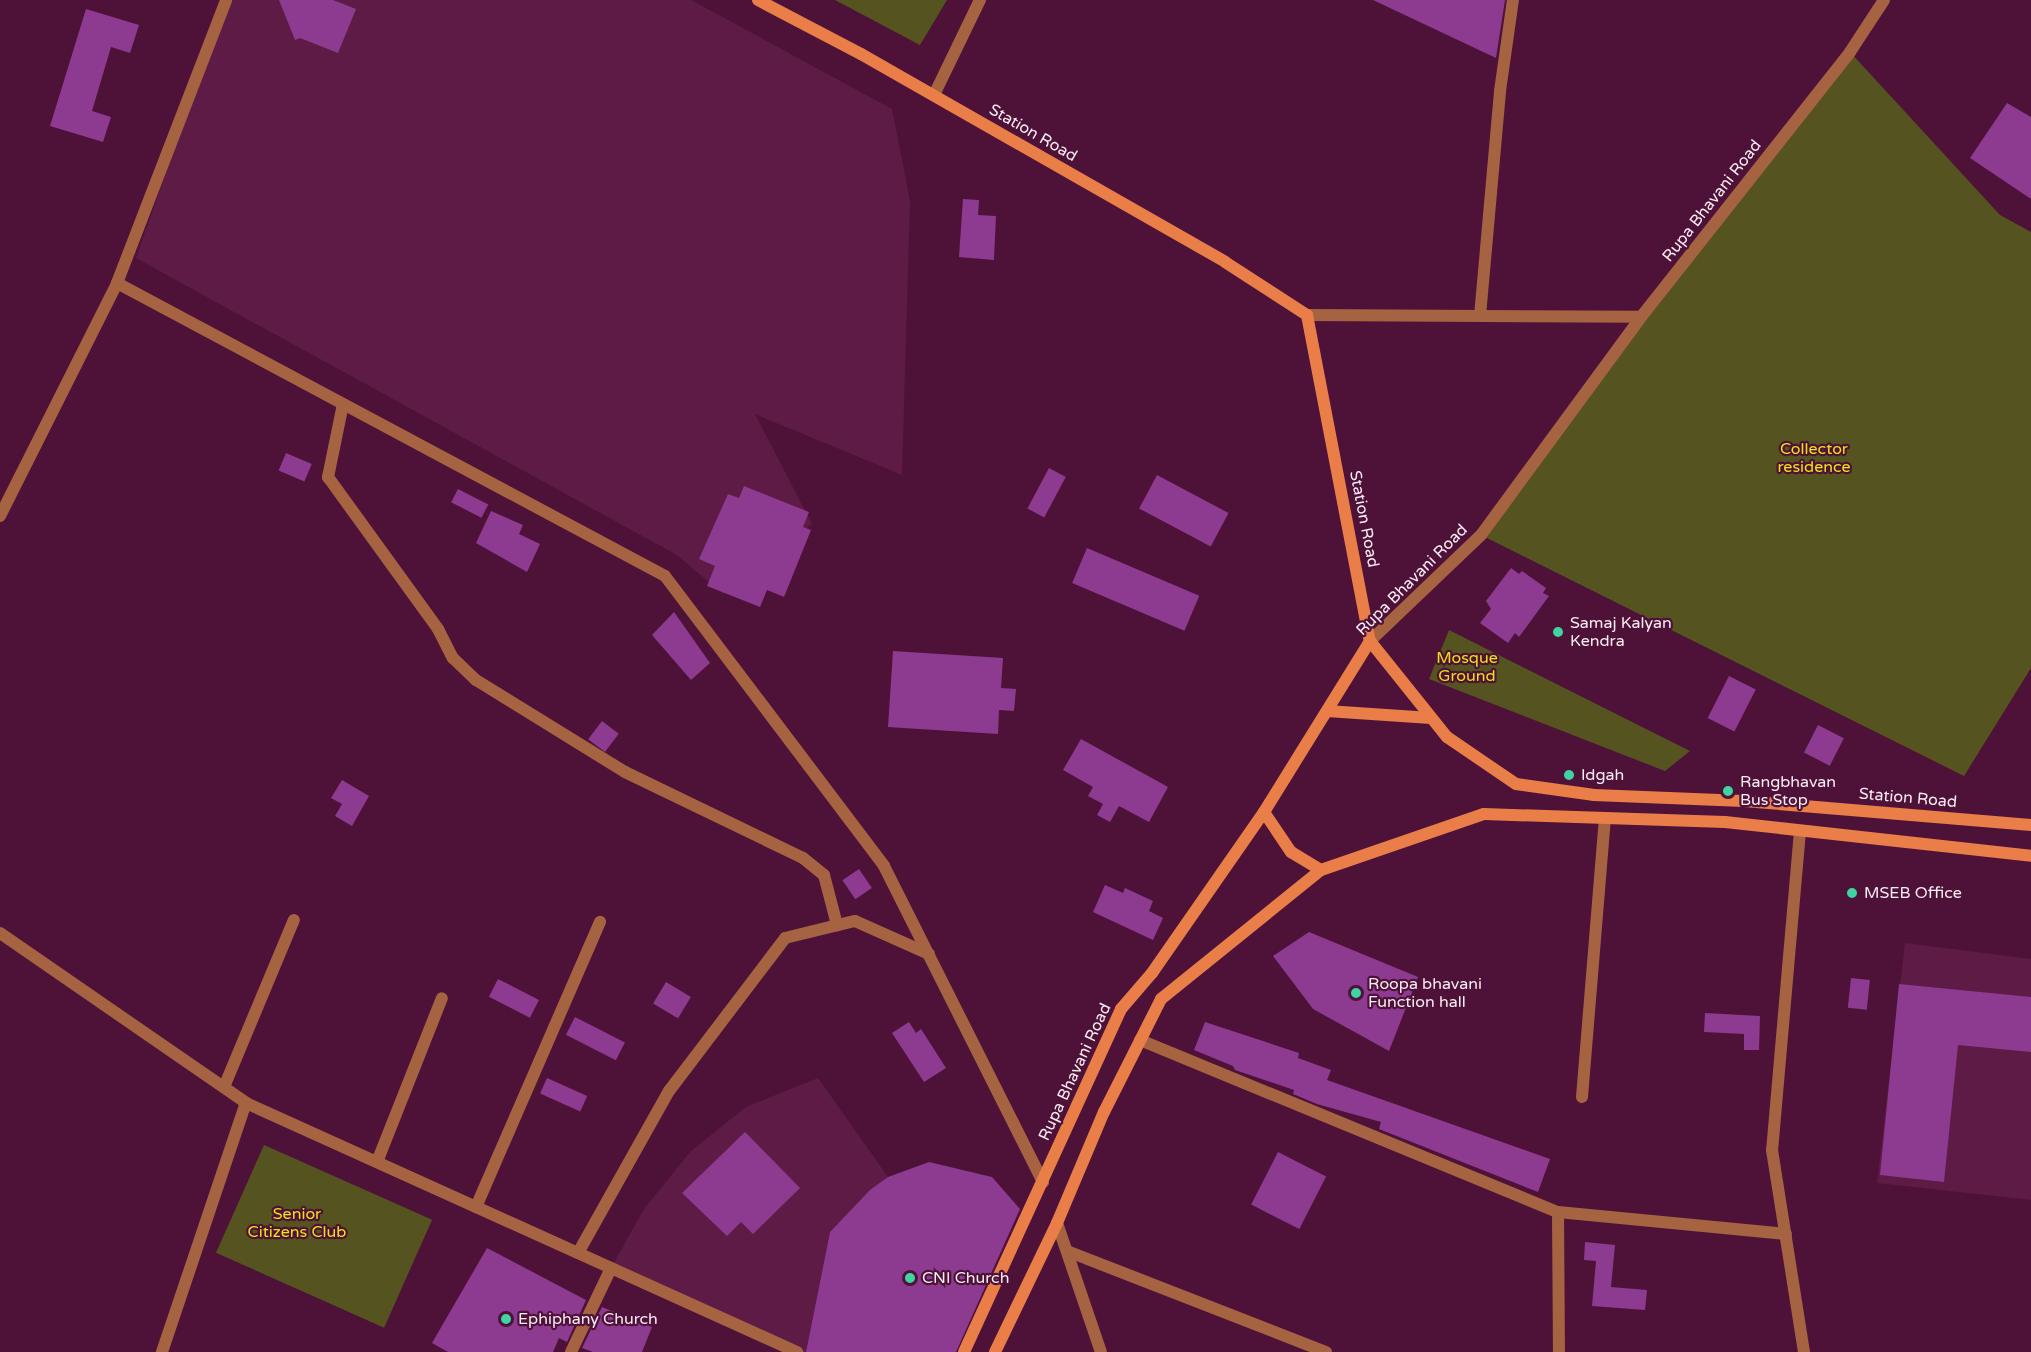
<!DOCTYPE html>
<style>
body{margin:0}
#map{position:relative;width:2031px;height:1352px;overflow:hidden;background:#4e1238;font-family:"Varela Round",sans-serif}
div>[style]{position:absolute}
.built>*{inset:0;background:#5e1b45}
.green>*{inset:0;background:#555320;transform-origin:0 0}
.building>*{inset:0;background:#8d3a91;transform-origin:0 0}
.minor>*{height:12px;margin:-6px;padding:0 6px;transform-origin:6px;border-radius:6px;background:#a56342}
.tertiary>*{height:12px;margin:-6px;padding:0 6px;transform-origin:6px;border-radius:6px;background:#a56342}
.secondary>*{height:12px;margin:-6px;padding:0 6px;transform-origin:6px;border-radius:6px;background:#e97e48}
.dots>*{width:16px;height:16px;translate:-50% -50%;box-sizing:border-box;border:3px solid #4e1238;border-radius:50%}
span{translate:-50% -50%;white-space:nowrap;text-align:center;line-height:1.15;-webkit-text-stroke:4.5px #4e1238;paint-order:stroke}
.street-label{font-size:16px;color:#fbebf3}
.park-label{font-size:16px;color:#ede315}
.poi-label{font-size:16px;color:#fbebf3}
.left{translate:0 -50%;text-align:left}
</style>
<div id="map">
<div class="built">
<div style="clip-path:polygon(227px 0,691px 0,892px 109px,910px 201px,902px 475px,755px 414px,812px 524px,723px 594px,677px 555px,136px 258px)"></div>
<div style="clip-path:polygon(1905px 943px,2031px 959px,2031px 1200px,1877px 1183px)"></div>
<div style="clip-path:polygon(818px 1078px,888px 1177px,830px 1232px,806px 1352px,797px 1352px,611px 1268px,644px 1209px,691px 1151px,746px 1107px)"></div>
</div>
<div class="green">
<div style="clip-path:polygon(835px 0,947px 0,920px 45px)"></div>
<div style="clip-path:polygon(1850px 52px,2000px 215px,2031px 232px,2031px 668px,1964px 776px,1481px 535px)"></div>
<div style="clip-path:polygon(1449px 630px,1690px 751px,1665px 771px,1429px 679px)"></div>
<div style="left:264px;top:1145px;width:184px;height:118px;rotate:24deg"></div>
</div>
<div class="building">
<div style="clip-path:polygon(279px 0,333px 0,356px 9px,338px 53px,300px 38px,295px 40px)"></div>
<div style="clip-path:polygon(1373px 0,1505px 0,1496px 58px)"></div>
<div style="clip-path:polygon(86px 9px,139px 25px,130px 53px,111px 47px,92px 111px,111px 117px,103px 142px,50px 126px)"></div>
<div style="clip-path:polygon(2007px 103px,2031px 117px,2031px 199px,1970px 158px)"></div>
<div style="clip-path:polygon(963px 199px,979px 200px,978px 215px,996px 216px,994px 260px,959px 257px)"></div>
<div style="left:286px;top:453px;width:28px;height:19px;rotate:23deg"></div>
<div style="left:1049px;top:468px;width:19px;height:46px;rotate:28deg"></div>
<div style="left:1157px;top:475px;width:81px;height:38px;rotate:28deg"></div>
<div style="clip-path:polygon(744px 486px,809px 512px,803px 527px,811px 530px,784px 597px,767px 590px,760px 607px,707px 586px,715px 566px,699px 559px,728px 494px,739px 498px)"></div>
<div style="left:458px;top:489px;width:34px;height:15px;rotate:27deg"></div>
<div style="clip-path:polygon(491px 511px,523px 525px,519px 534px,540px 544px,527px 572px,476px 543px)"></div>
<div style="left:1087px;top:548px;width:122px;height:38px;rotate:23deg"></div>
<div style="clip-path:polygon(1511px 568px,1519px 574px,1522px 571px,1546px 588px,1543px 593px,1549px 596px,1519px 637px,1515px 633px,1508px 643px,1480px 623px,1491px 609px,1486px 601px)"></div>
<div style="clip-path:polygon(674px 612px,710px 663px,691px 680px,652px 635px)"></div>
<div style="clip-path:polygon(893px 651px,1003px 658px,1001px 688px,1016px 689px,1014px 711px,999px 710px,998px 734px,888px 727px)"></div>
<div style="left:1729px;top:676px;width:30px;height:47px;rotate:27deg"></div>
<div style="left:602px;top:721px;width:21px;height:23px;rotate:37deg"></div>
<div style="left:1818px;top:725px;width:29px;height:31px;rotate:27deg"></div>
<div style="clip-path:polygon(1081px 739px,1168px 787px,1149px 822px,1119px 806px,1110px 822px,1097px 815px,1103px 804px,1088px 796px,1093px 787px,1063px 770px)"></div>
<div style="clip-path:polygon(342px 780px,369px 796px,352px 826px,335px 816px,342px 804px,331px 798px)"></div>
<div style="left:859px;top:869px;width:23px;height:20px;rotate:56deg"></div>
<div style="clip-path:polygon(1105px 885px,1123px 893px,1125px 888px,1153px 901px,1149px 911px,1163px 918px,1153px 940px,1093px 912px)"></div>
<div style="clip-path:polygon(1309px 932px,1418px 977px,1389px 1051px,1313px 1009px,1273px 956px)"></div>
<div style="left:1851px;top:978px;width:19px;height:30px;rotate:6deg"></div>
<div style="left:498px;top:979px;width:46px;height:20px;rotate:27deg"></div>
<div style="left:666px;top:982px;width:29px;height:25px;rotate:31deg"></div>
<div style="clip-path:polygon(1899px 984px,2031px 997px,2031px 1052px,1958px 1045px,1944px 1182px,1880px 1175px)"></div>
<div style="clip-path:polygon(1705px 1013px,1760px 1016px,1759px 1050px,1744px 1050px,1744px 1034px,1704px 1032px)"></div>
<div style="left:575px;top:1017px;width:56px;height:20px;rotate:27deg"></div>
<div style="clip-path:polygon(909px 1022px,916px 1033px,921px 1029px,946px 1068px,924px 1082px,892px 1033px)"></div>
<div style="clip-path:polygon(1205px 1022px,1299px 1053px,1298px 1058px,1331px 1070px,1327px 1080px,1550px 1159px,1538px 1192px,1379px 1129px,1381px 1122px,1317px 1104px,1293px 1094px,1294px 1090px,1235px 1070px,1233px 1066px,1194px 1050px)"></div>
<div style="left:547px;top:1078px;width:44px;height:17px;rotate:24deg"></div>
<div style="clip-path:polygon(745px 1132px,800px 1188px,753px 1234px,741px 1222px,727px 1236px,682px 1193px)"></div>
<div style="left:1278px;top:1152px;width:54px;height:59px;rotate:27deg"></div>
<div style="clip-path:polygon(929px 1162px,992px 1177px,1020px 1209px,956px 1352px,806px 1352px,830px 1232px,870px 1190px,888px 1177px)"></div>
<div style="clip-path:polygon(1585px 1242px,1615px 1245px,1611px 1287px,1647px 1290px,1645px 1310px,1592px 1306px,1596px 1261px,1584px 1260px)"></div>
<div style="clip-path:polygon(487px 1248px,586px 1300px,567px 1342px,559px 1338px,553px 1352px,448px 1352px,432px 1343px)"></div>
<div style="clip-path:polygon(602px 1307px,652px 1327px,642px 1352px,593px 1352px,582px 1348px)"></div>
</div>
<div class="minor">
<div style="left:934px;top:95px;width:106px;rotate:-64.2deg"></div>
<div style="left:117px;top:283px;width:621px;rotate:28.13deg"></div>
<div style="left:665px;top:576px;width:363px;rotate:52.9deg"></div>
<div style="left:884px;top:866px;width:354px;rotate:63.3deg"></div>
<div style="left:1307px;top:315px;width:334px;rotate:0.3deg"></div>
<div style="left:1480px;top:316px;width:226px;rotate:-84.9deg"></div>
<div style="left:1500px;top:91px;width:92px;rotate:-81.9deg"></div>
<div style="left:343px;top:404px;width:75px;rotate:101.6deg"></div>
<div style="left:328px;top:477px;width:188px;rotate:54.1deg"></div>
<div style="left:438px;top:629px;width:33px;rotate:63deg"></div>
<div style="left:453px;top:658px;width:32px;rotate:44deg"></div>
<div style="left:476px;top:680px;width:175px;rotate:31.7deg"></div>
<div style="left:625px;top:772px;width:198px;rotate:25.8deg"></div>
<div style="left:803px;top:858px;width:27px;rotate:39deg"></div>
<div style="left:824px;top:875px;width:52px;rotate:75.4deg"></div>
<div style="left:0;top:516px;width:261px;rotate:-63.3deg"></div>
<div style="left:117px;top:283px;width:303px;rotate:-68.9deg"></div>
<div style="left:1800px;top:831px;width:320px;rotate:95deg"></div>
<div style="left:1772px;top:1150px;width:205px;rotate:81deg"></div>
<div style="left:0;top:933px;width:299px;rotate:34.6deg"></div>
<div style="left:246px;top:1103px;width:605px;rotate:24.32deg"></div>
<div style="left:1140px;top:1040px;width:452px;rotate:22.4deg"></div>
<div style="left:1558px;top:1212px;width:229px;rotate:5.5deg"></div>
<div style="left:224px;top:1087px;width:181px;rotate:-67.3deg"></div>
<div style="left:1582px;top:1097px;width:280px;rotate:-85.3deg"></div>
<div style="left:377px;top:1162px;width:176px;rotate:-68.4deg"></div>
<div style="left:476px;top:1207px;width:311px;rotate:-66.5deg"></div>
<div style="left:1558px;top:1212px;width:140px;rotate:89.6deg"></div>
<div style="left:1057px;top:1223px;width:136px;rotate:71.2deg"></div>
<div style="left:1067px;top:1251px;width:278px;rotate:21.3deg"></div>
<div style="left:578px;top:1253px;width:186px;rotate:-60.7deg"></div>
<div style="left:669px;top:1091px;width:192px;rotate:-52.8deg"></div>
<div style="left:785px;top:938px;width:72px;rotate:-13.7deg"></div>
<div style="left:855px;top:921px;width:81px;rotate:24deg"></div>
<div style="left:162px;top:1352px;width:263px;rotate:-71.4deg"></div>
<div style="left:571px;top:1352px;width:93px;rotate:-64.5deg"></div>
</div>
<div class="tertiary">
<div style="left:1370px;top:641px;width:153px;rotate:-43.7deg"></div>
<div style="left:1481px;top:535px;width:270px;rotate:-53.7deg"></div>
<div style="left:1641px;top:317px;width:337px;rotate:-51.7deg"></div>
<div style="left:1850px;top:52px;width:62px;rotate:-56.8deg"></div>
</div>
<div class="secondary">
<div style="left:758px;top:0;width:116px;rotate:27.7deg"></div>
<div style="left:861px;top:54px;width:419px;rotate:29.7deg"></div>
<div style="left:1225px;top:262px;width:98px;rotate:32.9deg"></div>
<div style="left:1307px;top:315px;width:332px;rotate:79.1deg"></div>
<div style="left:1370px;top:641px;width:123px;rotate:51.3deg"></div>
<div style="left:1447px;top:737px;width:83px;rotate:34.3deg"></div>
<div style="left:1516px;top:784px;width:79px;rotate:8deg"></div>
<div style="left:1594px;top:795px;width:150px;rotate:2.3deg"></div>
<div style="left:1744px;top:801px;width:288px;rotate:4.8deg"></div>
<div style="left:1327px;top:711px;width:104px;rotate:3.9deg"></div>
<div style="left:1264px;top:812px;width:48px;rotate:56deg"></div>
<div style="left:1291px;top:852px;width:35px;rotate:31deg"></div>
<div style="left:964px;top:1352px;width:377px;rotate:-65.4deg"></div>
<div style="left:1121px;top:1009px;width:48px;rotate:-49.3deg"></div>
<div style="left:1152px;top:973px;width:196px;rotate:-55.2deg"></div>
<div style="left:1264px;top:812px;width:201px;rotate:-58.2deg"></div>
<div style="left:995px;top:1352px;width:143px;rotate:-64.3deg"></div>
<div style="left:1057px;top:1223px;width:121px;rotate:-67.1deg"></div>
<div style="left:1104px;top:1112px;width:127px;rotate:-63.2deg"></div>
<div style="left:1161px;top:999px;width:206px;rotate:-38.9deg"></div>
<div style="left:1321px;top:870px;width:172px;rotate:-19deg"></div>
<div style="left:1484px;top:814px;width:241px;rotate:1.9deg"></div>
<div style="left:1725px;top:822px;width:308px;rotate:6.3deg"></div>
</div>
<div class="dots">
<div style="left:1558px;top:632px;background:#3fd4a2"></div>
<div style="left:1569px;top:775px;background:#3fd4a2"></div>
<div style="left:1728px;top:791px;background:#3fd4a2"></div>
<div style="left:1852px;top:893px;background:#3fd4a2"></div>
<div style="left:1356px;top:993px;background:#3fd4a2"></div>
<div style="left:910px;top:1278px;background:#3fd4a2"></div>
<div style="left:506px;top:1319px;background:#3fd4a2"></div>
</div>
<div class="street-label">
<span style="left:1033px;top:133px;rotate:30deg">Station Road</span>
<span style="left:1712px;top:201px;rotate:-52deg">Rupa Bhavani Road</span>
<span style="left:1364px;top:519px;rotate:79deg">Station Road</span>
<span style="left:1412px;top:580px;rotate:-45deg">Rupa Bhavani Road</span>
<span style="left:1908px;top:798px;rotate:5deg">Station Road</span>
<span style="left:1075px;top:1072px;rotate:-65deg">Rupa Bhavani Road</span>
</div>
<div class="park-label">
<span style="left:1814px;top:458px">Collector<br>residence</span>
<span style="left:1467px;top:667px">Mosque<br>Ground</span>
<span style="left:297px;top:1223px">Senior<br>Citizens Club</span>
</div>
<div class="poi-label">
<span class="left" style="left:1570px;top:632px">Samaj Kalyan<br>Kendra</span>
<span class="left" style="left:1581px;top:775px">Idgah</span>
<span class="left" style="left:1740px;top:791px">Rangbhavan<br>Bus Stop</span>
<span class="left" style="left:1864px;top:893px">MSEB Office</span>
<span class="left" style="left:1368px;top:993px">Roopa bhavani<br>Function hall</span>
<span class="left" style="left:922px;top:1278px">CNI Church</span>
<span class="left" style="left:518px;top:1319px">Ephiphany Church</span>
</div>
</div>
